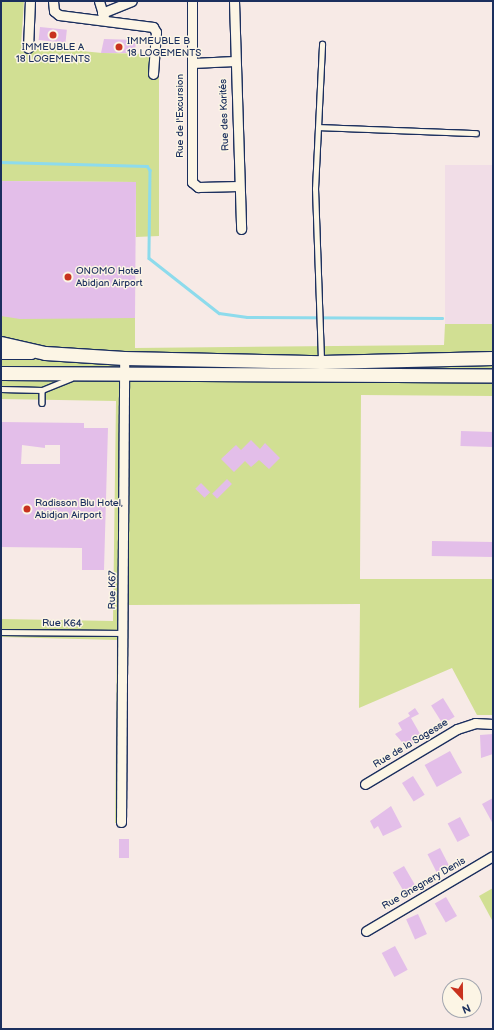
<!DOCTYPE html>
<meta charset="utf-8">
<style>
body{margin:0}
#map{position:relative;width:494px;height:1030px;overflow:hidden;background:#f7eae6;font-family:"Balsamiq Sans",sans-serif}
div>[style]{position:absolute}
.built>*{inset:0;background:#f1dde7;transform-origin:0 0}
.green>*{inset:0;background:#d1df93}
.stream>*{height:2.5px;margin:-1.25px;padding:0 1.25px;transform-origin:1.25px;border-radius:1.25px;background:#8ddbec}
.building>*{inset:0;background:#e3bee9;transform-origin:0 0}
.roads{filter:drop-shadow(1px 0 #1b2f5e) drop-shadow(-1px 0 #1b2f5e) drop-shadow(0 1px #1b2f5e) drop-shadow(0 -1px #1b2f5e)}
.lane>*{height:4.5px;margin:-2.25px;padding:0 2.25px;transform-origin:2.25px;border-radius:2.25px;background:#fcf5e5}
.street>*{height:9px;margin:-4.5px;padding:0 4.5px;transform-origin:4.5px;border-radius:4.5px;background:#fcf5e5}
.secondary>*{height:13px;margin:-6.5px;padding:0 6.5px;transform-origin:6.5px;border-radius:6.5px;background:#fcf5e5}
.dots>*{width:11px;height:11px;translate:-50% -50%;box-sizing:border-box;border:2px solid #fcf5e5;border-radius:50%}
span{translate:-50% -50%;white-space:nowrap;text-align:center;line-height:1.15;-webkit-text-stroke:3px #fcf5e5;paint-order:stroke}
.poi-label{font-size:10px;color:#1b2f5e}
.left{translate:0 -50%;text-align:left}
.street-label{font-size:10px;color:#1b2f5e}
.frame{position:absolute;inset:0;border:2px solid #1b2f5e;pointer-events:none}
.north{position:absolute;left:442px;top:978px;width:40px;height:40px;box-sizing:border-box;background:#fcf5e5;border:1px solid #a2a6af;border-radius:50%;rotate:158deg;font-size:11px;font-weight:700;line-height:16px;text-align:center;color:#1b2f5e}
.north::after{content:'';display:block;margin:auto;width:14px;height:18px;background:#c8321e;clip-path:polygon(50% 0,100% 100%,50% 72%,0 100%)}
</style>
<div id="map">
<div class="built">
<div style="left:445px;top:165px;width:48px;height:159px"></div>
</div>
<div class="green">
<div style="clip-path:polygon(1px 1px,24px 1px,21px 45px,102px 53px,159px 54px,159px 236px,136px 237px,136px 182px,1px 181px)"></div>
<div style="clip-path:polygon(1px 316px,135px 318px,135px 348px,444px 345px,445px 324px,493px 324px,493px 396px,361px 395px,360px 579px,493px 579px,493px 715px,477px 715px,452px 668px,359px 708px,360px 604px,129px 605px,126px 823px,115px 823px,117px 640px,1px 637px,1px 619px,113px 621px,116px 401px,1px 399px)"></div>
<div style="clip-path:polygon(493px 888px,493px 922px,479px 896px)"></div>
</div>
<div class="stream">
<div style="left:1px;top:162px;width:146px;rotate:1.6deg"></div>
<div style="left:147px;top:166px;width:5px;rotate:53deg"></div>
<div style="left:150px;top:170px;width:88px;rotate:90.7deg"></div>
<div style="left:149px;top:258px;width:89px;rotate:38.2deg"></div>
<div style="left:219px;top:313px;width:28px;rotate:8deg"></div>
<div style="left:247px;top:317px;width:195px;rotate:0.3deg"></div>
</div>
<div class="building">
<div style="left:40px;top:27px;width:27px;height:13px;rotate:6deg"></div>
<div style="clip-path:polygon(104px 39px,136px 40px,135px 53px,101px 53px)"></div>
<div style="clip-path:polygon(1px 181px,136px 182px,135px 318px,20px 319px,1px 316px)"></div>
<div style="clip-path:polygon(evenodd,1px 422px,84px 423px,84px 428px,108px 428px,104px 570px,82px 570px,82px 548px,1px 547px,1px 422px,22px 445px,45px 448px,45px 445px,60px 445px,60px 464px,21px 464px,22px 445px)"></div>
<div style="left:461px;top:431px;width:32px;height:15px;rotate:2deg"></div>
<div style="clip-path:polygon(251px 440px,260px 449px,265px 443px,280px 458px,269px 469px,259px 460px,251px 467px,245px 461px,234px 472px,221px 459px,236px 445px,241px 450px)"></div>
<div style="left:227px;top:479px;width:7px;height:21px;rotate:45deg"></div>
<div style="left:201px;top:483px;width:13px;height:8px;rotate:45deg"></div>
<div style="left:432px;top:541px;width:61px;height:15px;rotate:1deg"></div>
<div style="left:443px;top:698px;width:22px;height:14px;rotate:58deg"></div>
<div style="clip-path:polygon(415px 708px,419px 714px,411px 718px,423px 739px,407px 748px,395px 734px,402px 730px,398px 723px,410px 716px,408px 713px)"></div>
<div style="clip-path:polygon(493px 734px,493px 754px,481px 758px,480px 735px)"></div>
<div style="left:450px;top:751px;width:25px;height:29px;rotate:61deg"></div>
<div style="left:413px;top:776px;width:22px;height:13px;rotate:58deg"></div>
<div style="clip-path:polygon(493px 798px,493px 824px,482px 804px)"></div>
<div style="clip-path:polygon(391px 806px,402px 827px,383px 836px,378px 826px,374px 829px,370px 821px)"></div>
<div style="left:460px;top:817px;width:21px;height:14px;rotate:62deg"></div>
<div style="left:119px;top:839px;width:10px;height:19px"></div>
<div style="left:440px;top:848px;width:20px;height:14px;rotate:63deg"></div>
<div style="left:404px;top:866px;width:22px;height:13px;rotate:60deg"></div>
<div style="left:446px;top:897px;width:22px;height:13px;rotate:60deg"></div>
<div style="left:418px;top:914px;width:22px;height:13px;rotate:66deg"></div>
<div style="left:395px;top:946px;width:27px;height:15px;rotate:62deg"></div>
</div>
<div class="roads">
<div class="lane">
<div style="left:319px;top:127px;width:157px;rotate:2.2deg"></div>
<div style="left:321px;top:360px;width:171px;rotate:-92deg"></div>
<div style="left:315px;top:189px;width:145px;rotate:-87.2deg"></div>
<div style="left:1px;top:389px;width:41px;rotate:1.4deg"></div>
<div style="left:42px;top:390px;width:31px;rotate:-22deg"></div>
<div style="left:42px;top:390px;width:13px;rotate:90deg"></div>
<div style="left:1px;top:632px;width:122px;rotate:0.5deg"></div>
</div>
<div class="street">
<div style="left:53px;top:1px;width:10px;rotate:84deg"></div>
<div style="left:54px;top:11px;width:6px;rotate:39deg"></div>
<div style="left:59px;top:15px;width:95px;rotate:7.3deg"></div>
<div style="left:153px;top:27px;width:6px;rotate:59deg"></div>
<div style="left:156px;top:32px;width:42px;rotate:94.1deg"></div>
<div style="left:99px;top:1px;width:17px;rotate:73deg"></div>
<div style="left:192px;top:1px;width:181px;rotate:90deg"></div>
<div style="left:192px;top:182px;width:8px;rotate:40deg"></div>
<div style="left:198px;top:187px;width:41px;rotate:-1.4deg"></div>
<div style="left:234px;top:1px;width:228px;rotate:88.2deg"></div>
<div style="left:102px;top:13px;width:32px;rotate:-22deg"></div>
<div style="left:28px;top:48px;width:47px;rotate:-87.6deg"></div>
<div style="left:192px;top:63px;width:43px;rotate:-2.7deg"></div>
<div style="left:1px;top:354px;width:30px"></div>
<div style="left:365px;top:784px;width:107px;rotate:-30.9deg"></div>
<div style="left:457px;top:729px;width:19px;rotate:-18deg"></div>
<div style="left:475px;top:723px;width:18px;rotate:3deg"></div>
<div style="left:121px;top:822px;width:464px;rotate:-89.6deg"></div>
<div style="left:366px;top:931px;width:147px;rotate:-30.6deg"></div>
</div>
<div class="secondary">
<div style="left:1px;top:343px;width:45px;rotate:12.8deg"></div>
<div style="left:45px;top:353px;width:79px;rotate:3.6deg"></div>
<div style="left:124px;top:358px;width:197px;rotate:1.2deg"></div>
<div style="left:321px;top:362px;width:172px;rotate:-1.3deg"></div>
<div style="left:1px;top:373px;width:492px;rotate:0.3deg"></div>
</div>
</div>
<div class="dots">
<div style="left:53px;top:35px;background:#c8321e"></div>
<div style="left:119px;top:47px;background:#c8321e"></div>
<div style="left:68px;top:277px;background:#c8321e"></div>
<div style="left:27px;top:509px;background:#c8321e"></div>
</div>
<div class="poi-label">
<span class="left" style="left:127px;top:47px">IMMEUBLE B<br>18 LOGEMENTS</span>
<span style="left:53px;top:53px">IMMEUBLE A<br>18 LOGEMENTS</span>
<span class="left" style="left:76px;top:277px">ONOMO Hotel<br>Abidjan Airport</span>
<span class="left" style="left:35px;top:509px">Radisson Blu Hotel,<br>Abidjan Airport</span>
</div>
<div class="street-label">
<span style="left:225px;top:115px;rotate:-92deg">Rue des Karités</span>
<span style="left:181px;top:116px;rotate:-90deg">Rue de l'Excursion</span>
<span style="left:113px;top:590px;rotate:-89deg">Rue K67</span>
<span style="left:62px;top:624px;rotate:1deg">Rue K64</span>
<span style="left:411px;top:744px;rotate:-31deg">Rue de la Sagesse</span>
<span style="left:424px;top:884px;rotate:-30deg">Rue Gnegnery Denis</span>
</div>
<div class="frame"></div>
<div class="north">N</div>
</div>
